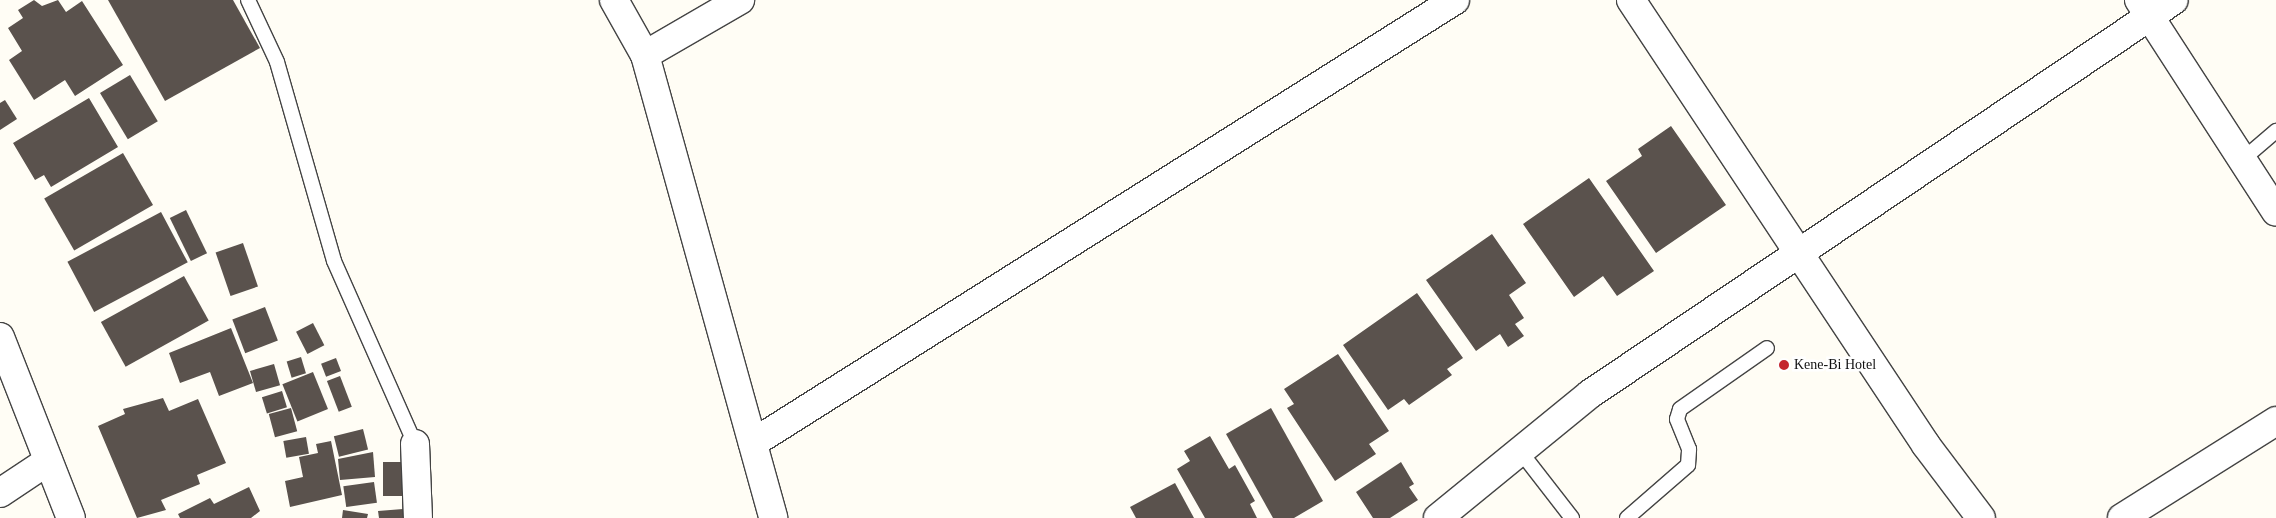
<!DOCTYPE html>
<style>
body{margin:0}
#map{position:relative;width:2276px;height:518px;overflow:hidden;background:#fffdf5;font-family:Georgia,serif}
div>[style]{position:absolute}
.building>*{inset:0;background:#5a524d;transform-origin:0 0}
.roads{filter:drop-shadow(1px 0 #444) drop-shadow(-1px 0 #444) drop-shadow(0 1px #444) drop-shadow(0 -1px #444)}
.lane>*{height:14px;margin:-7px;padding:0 7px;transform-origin:7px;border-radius:7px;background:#fff}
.street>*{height:28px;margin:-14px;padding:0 14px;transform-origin:14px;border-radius:14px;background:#fff}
.dots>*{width:14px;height:14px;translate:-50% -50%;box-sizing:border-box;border:2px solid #fff;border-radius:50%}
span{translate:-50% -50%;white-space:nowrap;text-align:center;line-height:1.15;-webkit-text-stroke:5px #fff;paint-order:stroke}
.poi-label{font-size:14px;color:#111}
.left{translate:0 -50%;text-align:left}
</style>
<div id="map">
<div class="building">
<div style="clip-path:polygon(34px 0,42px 6px,58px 0,66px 12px,82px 1px,123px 65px,75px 96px,65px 80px,34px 100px,9px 60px,22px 51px,8px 28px,23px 18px,18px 10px)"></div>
<div style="clip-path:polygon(108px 0,233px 0,260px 48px,165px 101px)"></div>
<div style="left:130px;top:75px;width:54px;height:35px;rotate:59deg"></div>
<div style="clip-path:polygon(89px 98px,118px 147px,51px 187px,44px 175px,35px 180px,13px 143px)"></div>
<div style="clip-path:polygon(5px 100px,17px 119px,0 130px,0 103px)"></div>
<div style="clip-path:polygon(1671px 126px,1726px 205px,1656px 253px,1606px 181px,1642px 156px,1638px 149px)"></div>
<div style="left:123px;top:153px;width:60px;height:91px;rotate:60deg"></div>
<div style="clip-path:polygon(1589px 178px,1654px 271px,1617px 296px,1603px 276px,1574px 297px,1523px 224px)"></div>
<div style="left:186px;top:210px;width:48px;height:18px;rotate:64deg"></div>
<div style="left:161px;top:212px;width:57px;height:106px;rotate:62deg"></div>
<div style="clip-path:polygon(1492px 234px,1526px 283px,1509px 295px,1524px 318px,1515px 324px,1524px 336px,1508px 347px,1500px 334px,1476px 351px,1426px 280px)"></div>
<div style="left:243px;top:243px;width:46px;height:29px;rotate:71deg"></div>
<div style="left:184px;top:276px;width:51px;height:95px;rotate:61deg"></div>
<div style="clip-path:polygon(1417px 293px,1463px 358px,1447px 369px,1452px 375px,1409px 405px,1404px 399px,1388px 410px,1343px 345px)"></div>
<div style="left:265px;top:307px;width:36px;height:35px;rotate:69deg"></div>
<div style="left:313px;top:323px;width:25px;height:19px;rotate:63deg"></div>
<div style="clip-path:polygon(231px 328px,253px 383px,219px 396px,210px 372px,180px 383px,169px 353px)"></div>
<div style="clip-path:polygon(1338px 354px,1389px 431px,1369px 444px,1376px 454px,1335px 481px,1287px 408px,1294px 404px,1284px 389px)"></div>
<div style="left:301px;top:357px;width:17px;height:15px;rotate:73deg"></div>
<div style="left:336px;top:358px;width:14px;height:16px;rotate:69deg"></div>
<div style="left:274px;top:364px;width:22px;height:25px;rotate:74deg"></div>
<div style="left:313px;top:372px;width:40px;height:33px;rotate:68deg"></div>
<div style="left:340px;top:376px;width:33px;height:14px;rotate:69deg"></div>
<div style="left:282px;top:391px;width:17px;height:21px;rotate:73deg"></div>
<div style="clip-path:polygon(163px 398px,169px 411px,198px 399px,226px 463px,197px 475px,200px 484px,161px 500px,166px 510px,137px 518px,98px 426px,125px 414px,123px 409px)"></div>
<div style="left:291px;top:408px;width:24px;height:23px;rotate:75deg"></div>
<div style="clip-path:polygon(1271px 408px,1323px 501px,1294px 518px,1273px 518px,1226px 434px)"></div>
<div style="left:363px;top:429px;width:21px;height:30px;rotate:76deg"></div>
<div style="clip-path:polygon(1210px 436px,1229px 469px,1235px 465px,1255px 501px,1250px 504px,1257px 518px,1205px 518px,1177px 469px,1190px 461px,1184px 451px)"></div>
<div style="left:306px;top:437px;width:17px;height:23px;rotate:80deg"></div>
<div style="clip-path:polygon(331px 441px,342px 495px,290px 507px,285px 481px,303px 477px,299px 457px,318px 453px,316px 444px)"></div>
<div style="clip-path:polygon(373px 452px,375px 477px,340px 480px,338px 459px)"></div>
<div style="left:405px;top:462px;width:34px;height:22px;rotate:90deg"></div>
<div style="clip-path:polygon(1401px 462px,1414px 484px,1409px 487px,1418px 500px,1390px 518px,1373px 518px,1356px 492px)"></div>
<div style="left:374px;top:482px;width:21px;height:31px;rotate:82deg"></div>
<div style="clip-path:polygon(1175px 483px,1194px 518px,1136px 518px,1130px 507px)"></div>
<div style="clip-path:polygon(249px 487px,260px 511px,251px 518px,180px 518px,178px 514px,210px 498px,214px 504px)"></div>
<div style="clip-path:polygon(403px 509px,403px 518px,379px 518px,378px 511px)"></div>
<div style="clip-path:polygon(343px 510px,368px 514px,367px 518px,342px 518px)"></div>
</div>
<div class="roads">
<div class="lane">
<div style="left:248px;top:0;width:68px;rotate:64.9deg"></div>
<div style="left:277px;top:62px;width:207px;rotate:74deg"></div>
<div style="left:334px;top:261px;width:200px;rotate:66.1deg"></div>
<div style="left:2242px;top:160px;width:45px;rotate:-40.5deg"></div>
<div style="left:1520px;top:451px;width:85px;rotate:52.2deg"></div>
<div style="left:1627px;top:518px;width:81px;rotate:-41deg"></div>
<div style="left:1688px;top:465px;width:16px;rotate:-86deg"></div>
<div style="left:1689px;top:449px;width:32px;rotate:-112deg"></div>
<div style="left:1677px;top:419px;width:10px;rotate:-73deg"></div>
<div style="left:1680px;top:409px;width:106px;rotate:-35deg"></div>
</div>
<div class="street">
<div style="left:614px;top:0;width:63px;rotate:60.6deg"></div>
<div style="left:645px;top:55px;width:480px;rotate:74.5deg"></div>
<div style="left:1631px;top:0;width:534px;rotate:56.46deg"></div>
<div style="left:1926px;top:445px;width:91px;rotate:53deg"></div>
<div style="left:2139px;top:0;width:252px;rotate:57.1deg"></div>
<div style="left:645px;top:55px;width:110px;rotate:-30.1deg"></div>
<div style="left:0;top:337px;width:194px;rotate:68.6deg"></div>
<div style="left:753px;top:443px;width:830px;rotate:-32.25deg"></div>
<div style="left:415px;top:444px;width:74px;rotate:87.7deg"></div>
<div style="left:0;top:493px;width:58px;rotate:-33.7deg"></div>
<div style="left:1438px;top:518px;width:196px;rotate:-39.2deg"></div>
<div style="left:1590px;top:394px;width:704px;rotate:-34.01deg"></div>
<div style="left:2122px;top:518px;width:182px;rotate:-32.2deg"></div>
</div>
</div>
<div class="dots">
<div style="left:1784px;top:365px;background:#c4262e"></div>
</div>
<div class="poi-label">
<span class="left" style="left:1794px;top:365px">Kene-Bi Hotel</span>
</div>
</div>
